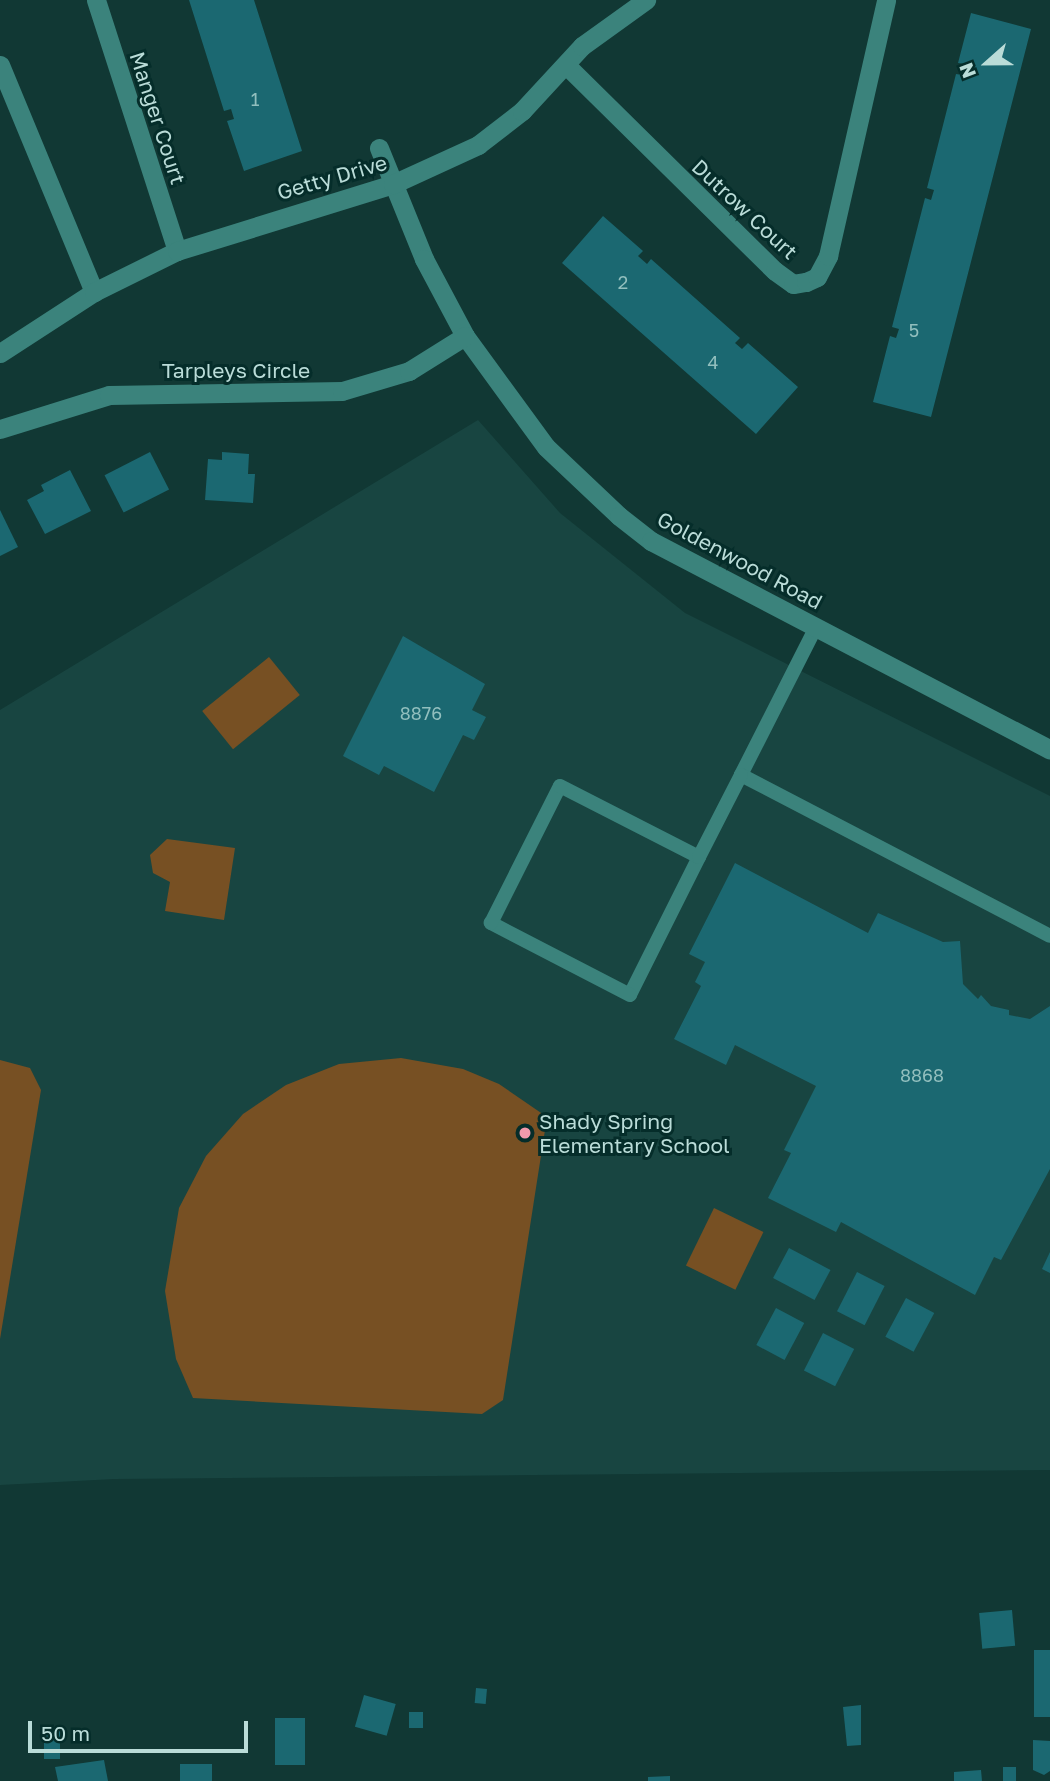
<!DOCTYPE html>
<style>
body{margin:0}
#map{position:relative;width:1050px;height:1781px;overflow:hidden;background:#113834;font-family:"Golos Text",sans-serif}
div>[style]{position:absolute}
.built>*{inset:0;background:#184541}
.green>*{inset:0;background:#775023;transform-origin:0 0}
.building>*{inset:0;background:#1b6871;transform-origin:0 0}
.service>*{height:14px;margin:-7px;padding:0 7px;transform-origin:7px;border-radius:7px;background:#3b837c}
.minor>*{height:19px;margin:-9.5px;padding:0 9.5px;transform-origin:9.5px;border-radius:9.5px;background:#3b837c}
.dots>*{width:19px;height:19px;translate:-50% -50%;box-sizing:border-box;border:4px solid #052d2a;border-radius:50%}
span{translate:-50% -50%;white-space:nowrap;text-align:center;line-height:1.15;-webkit-text-stroke:6px #052d2a;paint-order:stroke}
.number-label{font-size:18px;color:#92bfbe}
.number-label span{-webkit-text-stroke-width:0}
.street-label{font-size:21px;color:#badcd8}
.poi-label{font-size:21px;color:#badcd8}
.left{translate:0 -50%;text-align:left}
.north{position:absolute;left:952px;top:28px;width:70px;height:70px;-webkit-text-stroke:5px #052d2a;paint-order:stroke;rotate:249deg;font-size:19px;font-weight:700;line-height:28px;text-align:center;color:#badcd8}
.north::after{content:'';display:block;margin:auto;width:24px;height:32px;background:#badcd8;clip-path:polygon(50% 0,100% 100%,50% 72%,0 100%)}
.scale{position:absolute;left:28px;top:1721px;width:220px;height:32px;box-sizing:border-box;border:4px solid #badcd8;border-top:0;padding-left:9px;font-size:21px;line-height:24px;white-space:nowrap;color:#badcd8;-webkit-text-stroke:5px #052d2a;paint-order:stroke}
</style>
<div id="map">
<div class="built">
<div style="clip-path:polygon(478px 420px,560px 513px,685px 613px,1050px 796px,1050px 1470px,114px 1479px,0 1485px,0 710px)"></div>
</div>
<div class="green">
<div style="left:269px;top:657px;width:49px;height:86px;rotate:51deg"></div>
<div style="clip-path:polygon(167px 839px,235px 848px,224px 920px,165px 911px,170px 882px,153px 873px,150px 855px)"></div>
<div style="clip-path:polygon(401px 1058px,463px 1069px,499px 1084px,547px 1117px,503px 1400px,482px 1414px,193px 1398px,176px 1359px,165px 1291px,179px 1208px,206px 1156px,243px 1114px,286px 1085px,339px 1064px)"></div>
<div style="clip-path:polygon(0 1060px,30px 1068px,41px 1090px,0 1339px)"></div>
<div style="left:714px;top:1208px;width:55px;height:64px;rotate:26deg"></div>
</div>
<div class="building">
<div style="clip-path:polygon(189px 0,254px 0,302px 151px,244px 171px,227px 121px,234px 119px,231px 109px,224px 111px)"></div>
<div style="clip-path:polygon(971px 13px,1031px 29px,931px 417px,873px 402px,890px 336px,896px 338px,899px 329px,892px 327px,925px 198px,931px 200px,934px 190px,927px 188px,956px 74px,962px 75px,965px 64px,958px 63px)"></div>
<div style="clip-path:polygon(603px 216px,643px 251px,638px 256px,647px 264px,651px 259px,740px 338px,735px 343px,742px 349px,748px 343px,798px 387px,756px 434px,562px 263px)"></div>
<div style="left:150px;top:452px;width:42px;height:51px;rotate:63deg"></div>
<div style="clip-path:polygon(222px 452px,249px 454px,248px 474px,255px 474px,253px 503px,205px 500px,208px 459px,222px 460px)"></div>
<div style="clip-path:polygon(70px 470px,91px 511px,45px 534px,27px 500px,44px 491px,41px 485px)"></div>
<div style="clip-path:polygon(0 510px,18px 547px,0 556px)"></div>
<div style="clip-path:polygon(403px 636px,485px 684px,472px 710px,486px 717px,474px 740px,463px 735px,434px 792px,384px 766px,379px 775px,343px 756px)"></div>
<div style="clip-path:polygon(735px 863px,868px 933px,878px 913px,943px 942px,960px 941px,963px 984px,978px 999px,981px 995px,991px 1006px,1009px 1010px,1009px 1015px,1030px 1019px,1050px 1006px,1050px 1169px,1001px 1260px,994px 1257px,975px 1295px,841px 1222px,836px 1232px,768px 1198px,791px 1153px,784px 1150px,816px 1086px,735px 1045px,726px 1065px,674px 1039px,701px 986px,695px 982px,705px 962px,689px 954px)"></div>
<div style="left:789px;top:1248px;width:47px;height:34px;rotate:28deg"></div>
<div style="clip-path:polygon(1050px 1252px,1050px 1273px,1042px 1269px)"></div>
<div style="left:857px;top:1272px;width:31px;height:44px;rotate:27deg"></div>
<div style="left:906px;top:1298px;width:32px;height:44px;rotate:28deg"></div>
<div style="left:776px;top:1308px;width:32px;height:42px;rotate:28deg"></div>
<div style="left:823px;top:1333px;width:35px;height:42px;rotate:27deg"></div>
<div style="left:1012px;top:1610px;width:36px;height:33px;rotate:85deg"></div>
<div style="left:1034px;top:1650px;width:16px;height:67px"></div>
<div style="left:476px;top:1688px;width:11px;height:15px;rotate:5deg"></div>
<div style="left:364px;top:1695px;width:33px;height:33px;rotate:16deg"></div>
<div style="clip-path:polygon(861px 1705px,861px 1745px,847px 1746px,843px 1707px)"></div>
<div style="left:409px;top:1712px;width:14px;height:16px"></div>
<div style="left:275px;top:1718px;width:30px;height:47px"></div>
<div style="left:44px;top:1730px;width:16px;height:29px"></div>
<div style="clip-path:polygon(1033px 1740px,1050px 1741px,1050px 1771px,1044px 1775px,1033px 1770px)"></div>
<div style="clip-path:polygon(104px 1760px,108px 1781px,58px 1781px,55px 1767px)"></div>
<div style="left:180px;top:1764px;width:32px;height:17px"></div>
<div style="left:1003px;top:1767px;width:13px;height:14px"></div>
<div style="clip-path:polygon(981px 1770px,982px 1781px,954px 1781px,954px 1772px)"></div>
<div style="clip-path:polygon(670px 1776px,670px 1781px,648px 1781px,648px 1777px)"></div>
</div>
<div class="service">
<div style="left:816px;top:627px;width:166px;rotate:116.9deg"></div>
<div style="left:741px;top:775px;width:348px;rotate:27.5deg"></div>
<div style="left:699px;top:857px;width:154px;rotate:116.6deg"></div>
<div style="left:630px;top:995px;width:157px;rotate:-152.6deg"></div>
<div style="left:491px;top:923px;width:153px;rotate:-63.3deg"></div>
<div style="left:560px;top:786px;width:156px;rotate:27.1deg"></div>
<div style="left:699px;top:857px;width:92px;rotate:-62.9deg"></div>
</div>
<div class="minor">
<div style="left:96px;top:0;width:264px;rotate:72.1deg"></div>
<div style="left:0;top:65px;width:246px;rotate:67.5deg"></div>
<div style="left:566px;top:65px;width:293px;rotate:44.6deg"></div>
<div style="left:775px;top:271px;width:22px;rotate:36deg"></div>
<div style="left:793px;top:284px;width:13px;rotate:-9deg"></div>
<div style="left:806px;top:282px;width:12px;rotate:-24deg"></div>
<div style="left:817px;top:277px;width:24px;rotate:-62deg"></div>
<div style="left:828px;top:256px;width:262px;rotate:-77.2deg"></div>
<div style="left:379px;top:148px;width:120px;rotate:67.9deg"></div>
<div style="left:424px;top:259px;width:87px;rotate:62deg"></div>
<div style="left:465px;top:336px;width:137px;rotate:53.9deg"></div>
<div style="left:546px;top:447px;width:100px;rotate:43.4deg"></div>
<div style="left:619px;top:516px;width:41px;rotate:38deg"></div>
<div style="left:651px;top:541px;width:450px;rotate:27.6deg"></div>
<div style="left:0;top:353px;width:112px;rotate:-33deg"></div>
<div style="left:94px;top:292px;width:93px;rotate:-26.3deg"></div>
<div style="left:177px;top:251px;width:226px;rotate:-17.2deg"></div>
<div style="left:393px;top:184px;width:94px;rotate:-24.6deg"></div>
<div style="left:478px;top:145px;width:56px;rotate:-37.7deg"></div>
<div style="left:522px;top:111px;width:88px;rotate:-47.3deg"></div>
<div style="left:582px;top:46px;width:79px;rotate:-35.7deg"></div>
<div style="left:0;top:429px;width:114px;rotate:-17.3deg"></div>
<div style="left:109px;top:395px;width:233px;rotate:-1deg"></div>
<div style="left:342px;top:391px;width:70px;rotate:-16.6deg"></div>
<div style="left:409px;top:371px;width:66px;rotate:-32deg"></div>
</div>
<div class="dots">
<div style="left:525px;top:1133px;background:#f39aac"></div>
</div>
<div class="number-label">
<span style="left:255px;top:99px">1</span>
<span style="left:623px;top:282px">2</span>
<span style="left:914px;top:330px">5</span>
<span style="left:713px;top:362px">4</span>
<span style="left:421px;top:713px">8876</span>
<span style="left:922px;top:1075px">8868</span>
</div>
<div class="street-label">
<span style="left:158px;top:118px;rotate:72deg">Manger Court</span>
<span style="left:332px;top:177px;rotate:-16deg">Getty Drive</span>
<span style="left:745px;top:209px;rotate:43deg">Dutrow Court</span>
<span style="left:236px;top:370px">Tarpleys Circle</span>
<span style="left:740px;top:560px;rotate:28deg">Goldenwood Road</span>
</div>
<div class="poi-label">
<span class="left" style="left:539px;top:1133px">Shady Spring<br>Elementary School</span>
</div>
<div class="north">N</div>
<div class="scale">50 m</div>
</div>
